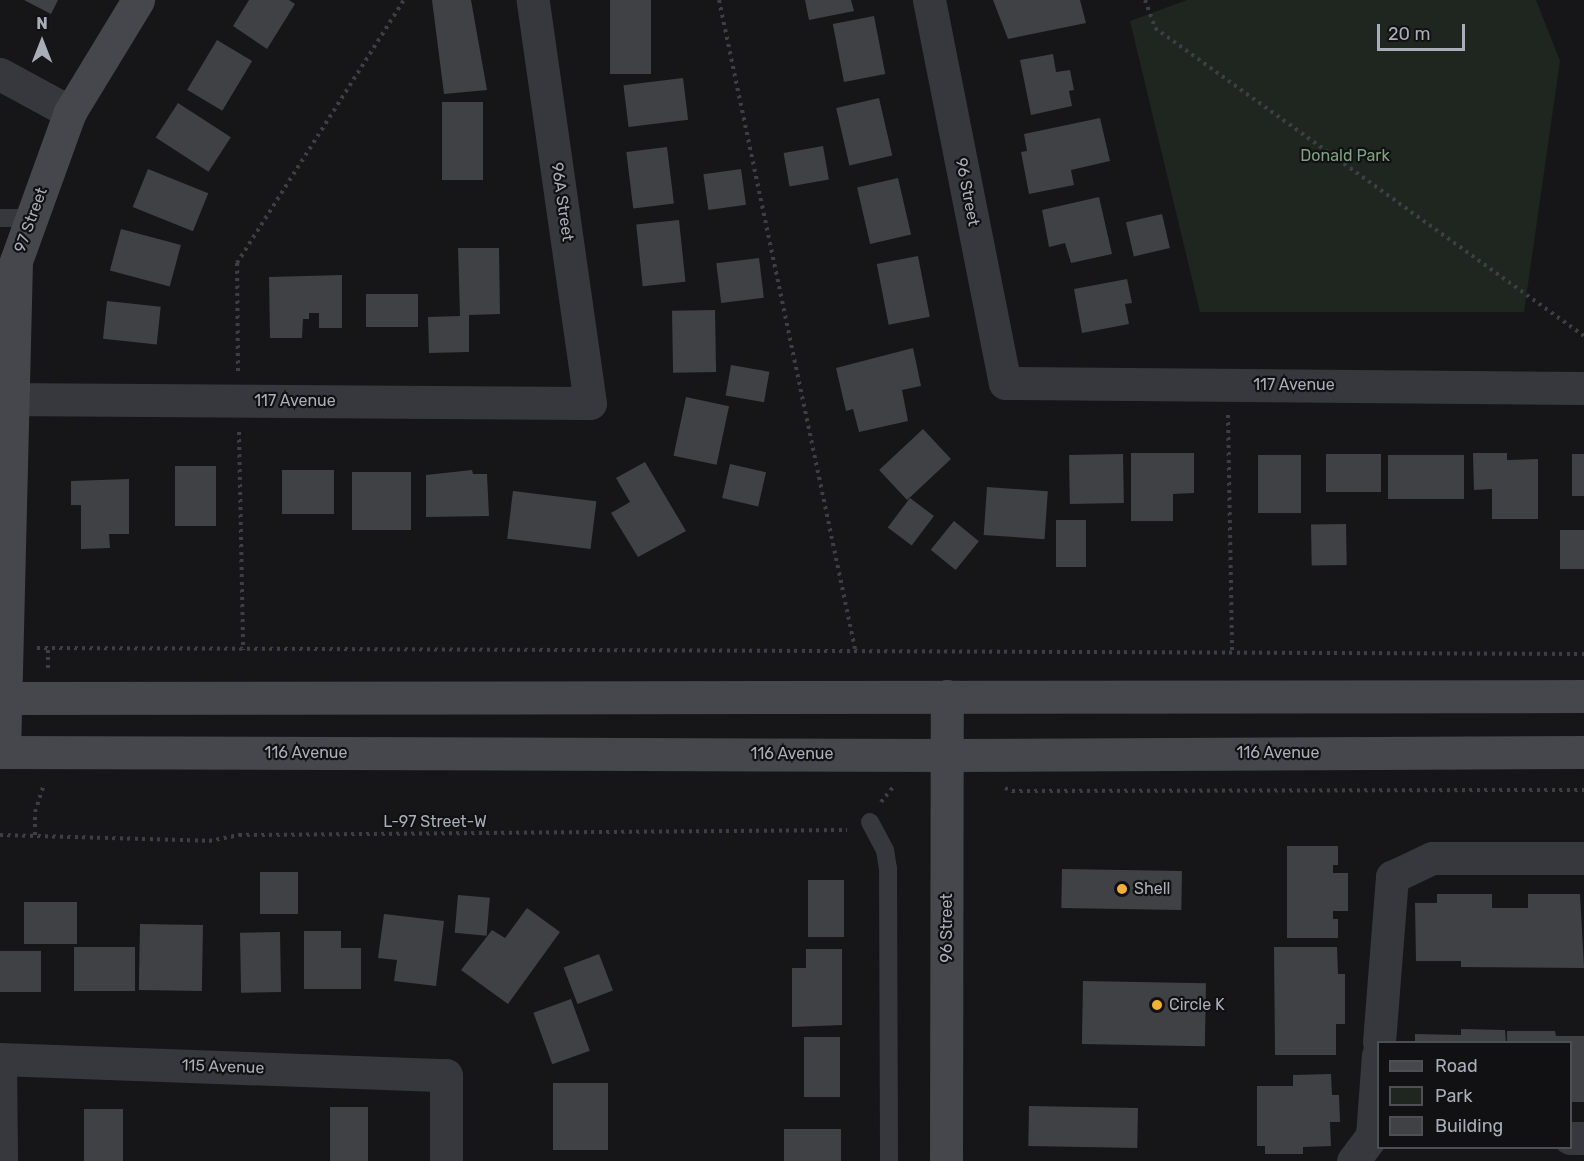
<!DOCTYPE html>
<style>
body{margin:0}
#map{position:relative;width:1584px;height:1161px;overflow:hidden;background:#161618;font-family:Rubik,sans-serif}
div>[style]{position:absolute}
.green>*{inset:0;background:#1e261f}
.building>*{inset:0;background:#404145;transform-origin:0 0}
.path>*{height:4px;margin-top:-2px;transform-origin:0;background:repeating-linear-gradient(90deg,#3d3f44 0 3px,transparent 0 7.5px)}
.lane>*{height:18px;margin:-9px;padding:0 9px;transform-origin:9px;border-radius:9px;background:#37383d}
.street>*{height:33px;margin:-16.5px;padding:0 16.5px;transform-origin:16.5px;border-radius:16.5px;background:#37383d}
.secondary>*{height:33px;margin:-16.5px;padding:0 16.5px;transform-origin:16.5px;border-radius:16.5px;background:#45474d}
.dots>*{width:16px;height:16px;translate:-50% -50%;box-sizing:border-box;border:3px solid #111113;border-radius:50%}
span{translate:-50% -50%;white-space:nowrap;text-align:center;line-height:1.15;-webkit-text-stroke:4.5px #111113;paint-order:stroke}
.park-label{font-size:16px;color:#7fa381}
.street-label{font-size:16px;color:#a8adb8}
.poi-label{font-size:16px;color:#a8adb8}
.left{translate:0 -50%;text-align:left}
.legend{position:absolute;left:1377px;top:1041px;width:195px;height:108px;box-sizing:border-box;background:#111113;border:2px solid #4d4f55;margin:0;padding:8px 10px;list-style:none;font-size:18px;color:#a8adb8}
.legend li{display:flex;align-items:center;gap:12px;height:30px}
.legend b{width:30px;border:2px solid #4d4f55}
.north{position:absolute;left:12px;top:12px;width:60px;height:60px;-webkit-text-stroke:4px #111113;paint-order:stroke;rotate:0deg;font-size:16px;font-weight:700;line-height:24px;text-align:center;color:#a8adb8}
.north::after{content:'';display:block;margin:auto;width:21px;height:27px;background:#a8adb8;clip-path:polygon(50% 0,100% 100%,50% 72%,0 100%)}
.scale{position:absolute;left:1377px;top:24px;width:88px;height:27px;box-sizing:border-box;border:3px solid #a8adb8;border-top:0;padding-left:8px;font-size:18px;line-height:21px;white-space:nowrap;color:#a8adb8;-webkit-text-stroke:4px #111113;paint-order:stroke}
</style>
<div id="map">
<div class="green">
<div style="clip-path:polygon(1187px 0,1536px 0,1560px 61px,1524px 312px,1200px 312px,1130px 21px)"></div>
</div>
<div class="building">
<div style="clip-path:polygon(24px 0,58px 0,51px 14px)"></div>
<div style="clip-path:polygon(249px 0,289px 0,295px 4px,267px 49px,233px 26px)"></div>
<div style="clip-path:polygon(432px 0,471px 0,487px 90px,444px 94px)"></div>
<div style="left:610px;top:0;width:41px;height:74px"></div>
<div style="clip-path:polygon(805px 0,851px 0,854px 11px,809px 20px)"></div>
<div style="clip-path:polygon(993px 0,1080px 0,1086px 23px,1008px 39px)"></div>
<div style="left:874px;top:16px;width:59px;height:42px;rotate:79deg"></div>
<div style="left:217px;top:40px;width:41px;height:58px;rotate:31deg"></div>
<div style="clip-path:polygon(1053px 54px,1056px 72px,1070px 70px,1074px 90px,1069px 91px,1072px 106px,1031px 115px,1020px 60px)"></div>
<div style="left:683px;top:78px;width:42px;height:60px;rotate:83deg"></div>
<div style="left:879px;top:98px;width:59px;height:44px;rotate:77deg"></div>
<div style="left:442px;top:102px;width:41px;height:78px"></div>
<div style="left:178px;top:103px;width:63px;height:41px;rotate:33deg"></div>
<div style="clip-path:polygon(1100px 118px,1110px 161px,1071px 170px,1074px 185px,1029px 194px,1021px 152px,1027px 151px,1024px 134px)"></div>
<div style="left:823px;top:146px;width:34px;height:40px;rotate:80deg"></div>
<div style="left:667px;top:147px;width:57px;height:41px;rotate:83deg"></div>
<div style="left:148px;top:169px;width:65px;height:41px;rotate:22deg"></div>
<div style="left:741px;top:169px;width:36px;height:38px;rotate:82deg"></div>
<div style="left:898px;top:178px;width:58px;height:42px;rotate:77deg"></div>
<div style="clip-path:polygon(1099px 197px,1112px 254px,1071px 263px,1065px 243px,1049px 247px,1042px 210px)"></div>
<div style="left:1162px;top:214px;width:35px;height:37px;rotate:77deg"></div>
<div style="left:679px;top:220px;width:62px;height:43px;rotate:84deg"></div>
<div style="left:121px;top:229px;width:62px;height:43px;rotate:15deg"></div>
<div style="clip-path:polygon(458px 248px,499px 248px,500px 314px,469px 315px,469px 352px,429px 353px,428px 317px,460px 316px)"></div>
<div style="left:918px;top:256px;width:62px;height:42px;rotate:79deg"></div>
<div style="left:759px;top:258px;width:40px;height:43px;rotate:83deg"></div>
<div style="clip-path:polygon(342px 275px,342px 328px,319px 328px,319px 313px,309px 313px,309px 319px,303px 319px,302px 338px,270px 338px,269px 277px)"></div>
<div style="clip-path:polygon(1127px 279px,1132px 303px,1125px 304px,1129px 324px,1082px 333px,1074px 289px)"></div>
<div style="left:366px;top:294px;width:52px;height:33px"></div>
<div style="left:107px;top:301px;width:54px;height:38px;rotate:6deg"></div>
<div style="left:715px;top:310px;width:62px;height:43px;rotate:89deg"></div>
<div style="clip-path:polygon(913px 348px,921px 386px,902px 390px,908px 421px,859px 432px,853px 409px,846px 411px,836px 368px)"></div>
<div style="left:731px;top:365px;width:39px;height:31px;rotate:10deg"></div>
<div style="left:686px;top:397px;width:44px;height:60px;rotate:12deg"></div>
<div style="left:923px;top:429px;width:41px;height:60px;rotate:47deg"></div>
<div style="clip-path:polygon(1131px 453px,1194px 453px,1194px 493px,1173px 494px,1173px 521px,1131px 521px)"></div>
<div style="clip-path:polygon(1473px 453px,1507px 453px,1507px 460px,1538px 459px,1538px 519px,1492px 519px,1492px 489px,1474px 490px)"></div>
<div style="left:1123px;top:454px;width:49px;height:54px;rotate:89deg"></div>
<div style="left:1381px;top:454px;width:38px;height:55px;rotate:90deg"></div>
<div style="left:1572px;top:454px;width:12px;height:42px"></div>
<div style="left:1258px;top:455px;width:43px;height:58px"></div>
<div style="left:1464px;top:455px;width:44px;height:76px;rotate:90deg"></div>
<div style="clip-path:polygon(645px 462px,686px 531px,638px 557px,611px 513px,630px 502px,616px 478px)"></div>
<div style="left:730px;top:464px;width:37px;height:35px;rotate:13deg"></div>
<div style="left:175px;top:466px;width:41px;height:60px"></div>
<div style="left:282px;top:470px;width:52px;height:44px"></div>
<div style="clip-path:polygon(472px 470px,473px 474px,487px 474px,489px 516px,426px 517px,426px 475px)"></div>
<div style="left:352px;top:472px;width:59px;height:58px"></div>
<div style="clip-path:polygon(129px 479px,129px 534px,109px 534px,110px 548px,81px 549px,81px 505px,71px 505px,71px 481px)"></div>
<div style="left:987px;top:487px;width:61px;height:48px;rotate:4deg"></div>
<div style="left:513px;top:491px;width:84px;height:48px;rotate:7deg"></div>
<div style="left:910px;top:498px;width:30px;height:37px;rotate:37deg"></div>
<div style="left:1056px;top:520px;width:30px;height:47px"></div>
<div style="left:954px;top:521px;width:32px;height:37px;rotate:39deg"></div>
<div style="left:1346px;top:524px;width:41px;height:35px;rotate:89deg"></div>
<div style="left:1560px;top:530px;width:24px;height:39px"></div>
<div style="clip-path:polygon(1287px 846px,1338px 846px,1338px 865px,1333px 865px,1333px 873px,1348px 873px,1348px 911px,1333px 911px,1333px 919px,1338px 919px,1338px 938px,1287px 938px)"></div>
<div style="left:1062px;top:869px;width:120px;height:39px;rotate:1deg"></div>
<div style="left:260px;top:872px;width:38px;height:42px"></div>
<div style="left:844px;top:880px;width:57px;height:36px;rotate:90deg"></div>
<div style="clip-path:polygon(1437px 894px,1492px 894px,1492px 908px,1528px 908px,1528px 894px,1580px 894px,1584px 968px,1461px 967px,1461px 961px,1416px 961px,1415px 903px,1437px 903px)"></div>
<div style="left:458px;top:895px;width:32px;height:38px;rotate:5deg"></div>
<div style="left:77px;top:902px;width:42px;height:53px;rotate:90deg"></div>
<div style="clip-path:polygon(527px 908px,560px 932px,508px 1004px,461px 970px,492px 930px,505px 938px)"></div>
<div style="clip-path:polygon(384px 914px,444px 921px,436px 986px,394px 981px,397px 960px,378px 958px)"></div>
<div style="left:203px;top:925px;width:66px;height:63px;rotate:91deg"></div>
<div style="clip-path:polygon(304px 931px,341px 931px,341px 948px,361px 948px,361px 989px,304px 989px)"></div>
<div style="left:280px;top:932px;width:60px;height:40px;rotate:89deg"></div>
<div style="left:74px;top:947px;width:61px;height:44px"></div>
<div style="clip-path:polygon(1274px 947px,1337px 947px,1338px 974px,1345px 974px,1345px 1024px,1336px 1024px,1336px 1055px,1275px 1055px)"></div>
<div style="clip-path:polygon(806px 949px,842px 949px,842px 1025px,792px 1027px,792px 968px,806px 968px)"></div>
<div style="left:0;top:951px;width:41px;height:41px"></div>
<div style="left:599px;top:954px;width:39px;height:38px;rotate:69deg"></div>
<div style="left:1083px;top:981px;width:123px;height:63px;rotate:1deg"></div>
<div style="left:571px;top:999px;width:55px;height:40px;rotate:70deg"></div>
<div style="clip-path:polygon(1461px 1029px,1505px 1030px,1506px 1042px,1415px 1042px,1415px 1034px,1461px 1035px)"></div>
<div style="clip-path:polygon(1507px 1031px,1555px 1031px,1556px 1036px,1584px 1036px,1584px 1102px,1570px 1102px,1570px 1042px,1507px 1042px)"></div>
<div style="left:840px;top:1037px;width:60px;height:36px;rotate:90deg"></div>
<div style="clip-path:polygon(1331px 1074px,1332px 1095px,1339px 1095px,1340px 1122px,1330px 1122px,1331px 1146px,1303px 1147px,1303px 1154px,1265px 1154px,1265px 1146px,1257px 1146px,1257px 1086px,1293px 1086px,1293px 1075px)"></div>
<div style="left:553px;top:1083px;width:55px;height:67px"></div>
<div style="left:1029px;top:1106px;width:109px;height:40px;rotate:1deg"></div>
<div style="left:330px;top:1107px;width:38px;height:54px"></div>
<div style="left:84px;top:1109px;width:39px;height:52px"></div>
<div style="left:784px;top:1129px;width:57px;height:32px"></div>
</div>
<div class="path">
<div style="left:719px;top:0;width:663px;rotate:78.16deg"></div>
<div style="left:1145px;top:0;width:30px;rotate:70deg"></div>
<div style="left:1155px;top:28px;width:528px;rotate:35.68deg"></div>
<div style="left:238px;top:371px;width:108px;rotate:-90.5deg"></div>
<div style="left:237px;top:263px;width:312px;rotate:-57.6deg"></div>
<div style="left:1228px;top:415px;width:235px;rotate:89deg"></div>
<div style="left:239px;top:432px;width:218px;rotate:88.9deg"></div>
<div style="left:37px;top:648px;width:1547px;rotate:0.22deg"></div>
<div style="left:48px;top:668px;width:20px;rotate:-90deg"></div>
<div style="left:1005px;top:788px;width:8px;rotate:23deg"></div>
<div style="left:1012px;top:791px;width:572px;rotate:-0.1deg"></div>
<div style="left:881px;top:802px;width:19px;rotate:-51deg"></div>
<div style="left:0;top:835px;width:209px;rotate:1.6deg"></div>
<div style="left:209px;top:841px;width:31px;rotate:-11deg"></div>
<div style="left:239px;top:835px;width:608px;rotate:-0.47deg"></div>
<div style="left:35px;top:835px;width:23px;rotate:-90deg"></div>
<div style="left:35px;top:812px;width:29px;rotate:-72deg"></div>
</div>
<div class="lane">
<div style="left:0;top:218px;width:31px"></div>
<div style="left:870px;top:822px;width:32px;rotate:62deg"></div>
<div style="left:885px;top:850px;width:18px;rotate:81deg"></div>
<div style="left:888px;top:868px;width:293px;rotate:89.8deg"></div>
</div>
<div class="street">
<div style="left:929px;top:0;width:390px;rotate:78.8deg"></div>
<div style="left:1005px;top:383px;width:579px;rotate:0.49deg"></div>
<div style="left:0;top:74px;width:80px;rotate:28.5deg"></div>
<div style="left:0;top:399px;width:590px;rotate:0.39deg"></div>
<div style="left:590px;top:403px;width:407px;rotate:-98.1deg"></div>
<div style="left:1379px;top:1042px;width:166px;rotate:-85.5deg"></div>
<div style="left:1392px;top:877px;width:44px;rotate:-25.4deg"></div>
<div style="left:1432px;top:858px;width:152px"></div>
<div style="left:0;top:1059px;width:446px;rotate:2.1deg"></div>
<div style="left:446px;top:1075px;width:86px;rotate:90deg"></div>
<div style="left:0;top:1059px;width:102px;rotate:89.4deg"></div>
<div style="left:1570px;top:1138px;width:14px"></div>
<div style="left:1353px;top:1161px;width:31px;rotate:-53deg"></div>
<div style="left:1372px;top:1136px;width:81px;rotate:-85.8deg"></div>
</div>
<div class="secondary">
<div style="left:0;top:698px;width:1584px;rotate:-0.07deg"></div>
<div style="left:0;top:752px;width:948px;rotate:0.18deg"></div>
<div style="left:948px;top:755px;width:636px;rotate:-0.27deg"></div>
<div style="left:4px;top:752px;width:491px;rotate:-88.6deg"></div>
<div style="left:16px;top:261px;width:158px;rotate:-70.1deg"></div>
<div style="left:70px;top:112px;width:131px;rotate:-58.7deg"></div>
<div style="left:946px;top:1161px;width:465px;rotate:-89.9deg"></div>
</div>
<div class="dots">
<div style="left:1122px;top:889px;background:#f2b134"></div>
<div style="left:1157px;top:1005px;background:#f2b134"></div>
</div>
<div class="park-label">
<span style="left:1345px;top:156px">Donald Park</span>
</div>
<div class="street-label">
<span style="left:967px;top:192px;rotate:79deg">96 Street</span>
<span style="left:562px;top:202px;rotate:82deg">96A Street</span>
<span style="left:31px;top:220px;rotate:-70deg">97 Street</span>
<span style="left:1294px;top:385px">117 Avenue</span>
<span style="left:295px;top:401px">117 Avenue</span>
<span style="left:306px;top:753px">116 Avenue</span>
<span style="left:1278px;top:753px">116 Avenue</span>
<span style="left:792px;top:754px">116 Avenue</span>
<span style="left:435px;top:822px">L-97 Street-W</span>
<span style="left:947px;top:928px;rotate:-90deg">96 Street</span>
<span style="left:223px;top:1067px;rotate:2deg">115 Avenue</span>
</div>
<div class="poi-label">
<span class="left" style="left:1134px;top:889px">Shell</span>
<span class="left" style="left:1169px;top:1005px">Circle K</span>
</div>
<ul class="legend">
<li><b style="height:8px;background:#45474d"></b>Road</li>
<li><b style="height:16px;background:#1e261f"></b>Park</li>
<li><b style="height:16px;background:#404145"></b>Building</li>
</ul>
<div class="north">N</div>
<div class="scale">20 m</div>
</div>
